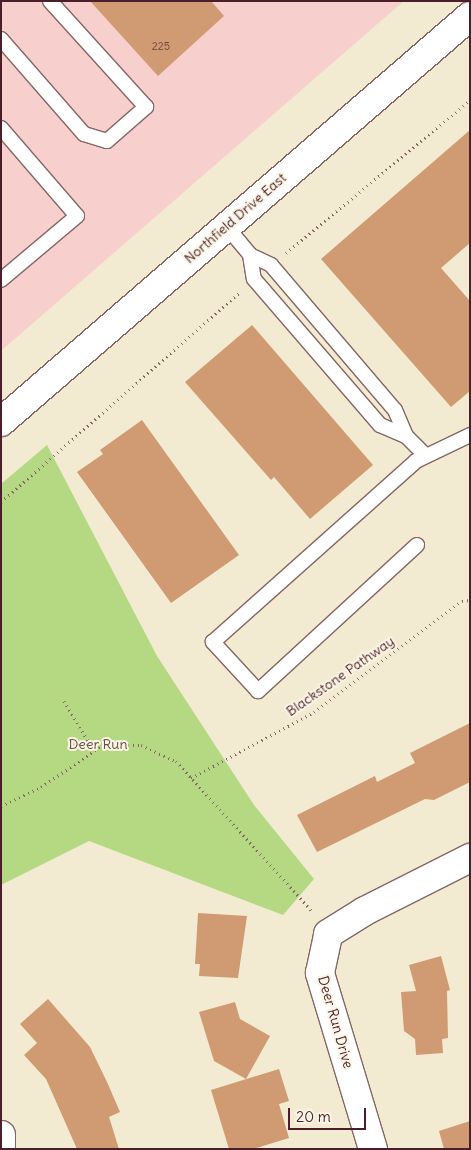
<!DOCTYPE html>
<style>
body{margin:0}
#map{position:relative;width:471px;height:1150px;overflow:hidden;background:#f3ebd1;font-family:Delius,sans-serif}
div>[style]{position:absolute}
.built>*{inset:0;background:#f7d0ce}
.green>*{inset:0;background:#b4d982}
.building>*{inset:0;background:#d09a72}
.path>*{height:3px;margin-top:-1.5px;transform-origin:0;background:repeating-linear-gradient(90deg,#856665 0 1px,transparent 0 5px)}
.roads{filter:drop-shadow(1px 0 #856665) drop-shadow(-1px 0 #856665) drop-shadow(0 1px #856665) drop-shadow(0 -1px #856665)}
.lane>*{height:14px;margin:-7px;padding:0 7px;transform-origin:7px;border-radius:7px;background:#fff}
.street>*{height:28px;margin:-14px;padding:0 14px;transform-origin:14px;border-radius:14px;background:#fff}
.secondary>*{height:28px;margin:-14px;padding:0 14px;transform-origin:14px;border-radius:14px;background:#fff}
span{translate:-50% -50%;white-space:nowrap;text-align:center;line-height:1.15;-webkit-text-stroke:4px #fcf5e5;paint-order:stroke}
.number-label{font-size:11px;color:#6c3e3d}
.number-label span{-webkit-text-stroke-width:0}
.street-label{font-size:14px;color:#4a1f2b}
.park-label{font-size:14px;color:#644e41}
.frame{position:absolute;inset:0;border:2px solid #4a1f2b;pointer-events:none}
.scale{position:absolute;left:288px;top:1108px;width:78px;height:22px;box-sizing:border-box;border:2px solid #4a1f2b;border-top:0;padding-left:6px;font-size:15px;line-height:18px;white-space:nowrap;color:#4a1f2b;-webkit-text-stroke:4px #fcf5e5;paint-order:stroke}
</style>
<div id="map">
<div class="built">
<div style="clip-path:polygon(1px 1px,404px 1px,1px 351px)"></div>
</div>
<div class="green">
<div style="clip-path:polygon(47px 445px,157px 656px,254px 805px,314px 879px,283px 915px,89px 841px,1px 885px,1px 484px)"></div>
</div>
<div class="building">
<div style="clip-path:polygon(90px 1px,211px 1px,224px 16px,158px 76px)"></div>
<div style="clip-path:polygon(470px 130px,470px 243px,441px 268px,470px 301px,470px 391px,451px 407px,321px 259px)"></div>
<div style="clip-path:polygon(252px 325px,373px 465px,310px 519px,274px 477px,271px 480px,185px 382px)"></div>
<div style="clip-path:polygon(142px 420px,239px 555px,171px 603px,77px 472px,103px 454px,100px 450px)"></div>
<div style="clip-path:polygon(470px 723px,470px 782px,434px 800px,425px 799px,317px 852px,297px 815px,375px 776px,377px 782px,415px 763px,410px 753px)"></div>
<div style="clip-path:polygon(198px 913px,247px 916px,238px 978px,199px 976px,200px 964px,195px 964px)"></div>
<div style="clip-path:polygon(441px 956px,450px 990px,447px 991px,448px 1038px,442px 1039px,443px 1053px,416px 1055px,415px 1039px,404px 1031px,401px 992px,416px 991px,409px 965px)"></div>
<div style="clip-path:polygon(48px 999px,90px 1047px,107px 1082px,120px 1112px,109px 1117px,119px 1149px,77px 1149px,46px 1079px,24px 1055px,37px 1043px,20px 1024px)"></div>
<div style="clip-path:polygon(235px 1002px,240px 1019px,270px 1036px,246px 1079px,214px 1061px,199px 1012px)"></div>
<div style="clip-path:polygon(279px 1069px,289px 1101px,279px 1104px,289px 1138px,253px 1149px,229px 1149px,211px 1090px)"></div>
<div style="clip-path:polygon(470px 1121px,470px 1149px,444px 1149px,439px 1131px)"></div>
</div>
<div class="path">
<div style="left:286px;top:253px;width:239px;rotate:-39.7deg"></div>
<div style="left:1px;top:502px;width:317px;rotate:-41.3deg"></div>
<div style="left:64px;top:701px;width:58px;rotate:59deg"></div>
<div style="left:191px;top:778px;width:140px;rotate:-28.2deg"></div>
<div style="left:314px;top:712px;width:185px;rotate:-36.9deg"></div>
<div style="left:462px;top:601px;width:8px;rotate:-7deg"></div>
<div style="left:1px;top:806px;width:44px;rotate:-25.4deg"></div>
<div style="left:41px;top:787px;width:75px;rotate:-34.1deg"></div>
<div style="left:103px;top:745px;width:38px"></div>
<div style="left:141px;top:745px;width:38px;rotate:25deg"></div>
<div style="left:176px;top:761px;width:204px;rotate:47.8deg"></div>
</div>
<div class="roads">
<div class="lane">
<div style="left:1px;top:39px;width:126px;rotate:48.9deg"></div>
<div style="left:84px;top:134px;width:24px;rotate:17deg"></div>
<div style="left:107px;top:141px;width:52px;rotate:-41.1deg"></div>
<div style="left:146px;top:107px;width:143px;rotate:-132.2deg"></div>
<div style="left:1px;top:128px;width:116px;rotate:49.2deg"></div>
<div style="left:77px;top:216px;width:99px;rotate:139.9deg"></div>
<div style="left:226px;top:226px;width:38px;rotate:50deg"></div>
<div style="left:250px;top:255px;width:23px;rotate:25deg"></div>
<div style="left:271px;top:265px;width:191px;rotate:49.5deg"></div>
<div style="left:395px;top:410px;width:28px;rotate:67deg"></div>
<div style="left:250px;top:255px;width:24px;rotate:81deg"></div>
<div style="left:254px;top:279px;width:193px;rotate:49.2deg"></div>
<div style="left:380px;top:425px;width:28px;rotate:23deg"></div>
<div style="left:406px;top:436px;width:28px;rotate:45deg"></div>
<div style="left:417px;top:545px;width:216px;rotate:137.4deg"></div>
<div style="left:258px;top:691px;width:67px;rotate:-132.6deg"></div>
<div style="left:213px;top:642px;width:272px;rotate:-41.7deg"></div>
<div style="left:416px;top:461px;width:60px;rotate:-25.7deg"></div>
</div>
<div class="street">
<div style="left:1px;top:1135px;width:12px;rotate:90deg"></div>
<div style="left:373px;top:1149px;width:184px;rotate:-106.8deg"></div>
<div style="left:320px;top:973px;width:40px;rotate:-78deg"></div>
<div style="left:328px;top:934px;width:44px;rotate:-31.9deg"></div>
<div style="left:365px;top:911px;width:118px;rotate:-26.8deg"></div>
</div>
<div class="secondary">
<div style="left:1px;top:422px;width:620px;rotate:-40.88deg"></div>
</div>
</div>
<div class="number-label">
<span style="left:161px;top:46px">225</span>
</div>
<div class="street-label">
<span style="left:235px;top:218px;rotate:-41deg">Northfield Drive East</span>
<span style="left:340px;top:676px;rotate:-35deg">Blackstone Pathway</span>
<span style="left:336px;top:1022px;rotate:74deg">Deer Run Drive</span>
</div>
<div class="park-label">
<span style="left:98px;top:744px">Deer Run</span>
</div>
<div class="frame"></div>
<div class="scale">20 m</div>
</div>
